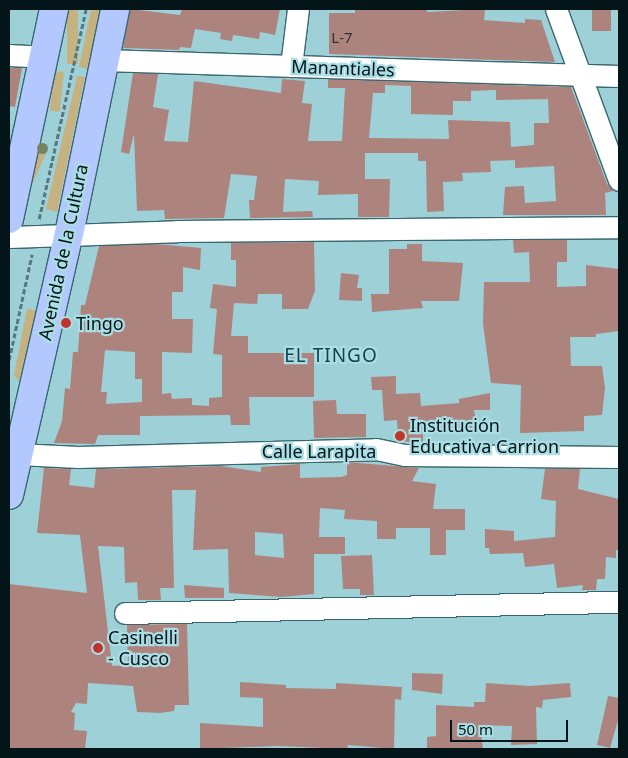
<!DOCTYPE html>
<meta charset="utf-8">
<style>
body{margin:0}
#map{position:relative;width:628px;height:758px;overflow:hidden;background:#9ed0d8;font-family:"Noto Sans",sans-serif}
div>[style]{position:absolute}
.green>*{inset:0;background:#c6b281;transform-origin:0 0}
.building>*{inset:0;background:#ad837d;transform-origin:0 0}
.path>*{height:2.5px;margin-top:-1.25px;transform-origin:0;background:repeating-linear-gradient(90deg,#55787e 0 5px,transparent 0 7.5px)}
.roads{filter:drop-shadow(1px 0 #37676e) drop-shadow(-1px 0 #37676e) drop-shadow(0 1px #37676e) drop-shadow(0 -1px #37676e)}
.minor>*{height:21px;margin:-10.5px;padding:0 10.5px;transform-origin:10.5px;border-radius:10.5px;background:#fff}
.highway>*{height:28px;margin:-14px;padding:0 14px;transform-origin:14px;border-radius:14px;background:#b3c8fe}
.trees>*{width:11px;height:11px;margin:-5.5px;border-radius:50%;background:#778263}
.dots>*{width:14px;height:14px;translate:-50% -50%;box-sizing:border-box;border:2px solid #abdde5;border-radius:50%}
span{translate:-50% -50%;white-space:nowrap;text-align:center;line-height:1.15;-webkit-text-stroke:4.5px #abdde5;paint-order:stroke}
.number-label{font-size:15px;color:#2e3031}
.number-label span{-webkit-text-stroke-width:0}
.street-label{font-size:18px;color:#031518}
.poi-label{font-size:18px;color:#031518}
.left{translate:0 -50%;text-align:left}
.neighbourhood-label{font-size:19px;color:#12444b;letter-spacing:1px}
.frame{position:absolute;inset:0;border:10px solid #031518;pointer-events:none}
.scale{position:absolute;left:450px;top:720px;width:118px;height:22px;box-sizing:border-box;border:2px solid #031518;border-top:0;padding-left:6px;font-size:15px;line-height:18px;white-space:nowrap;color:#031518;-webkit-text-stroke:4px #abdde5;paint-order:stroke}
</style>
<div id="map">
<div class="green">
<div style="left:67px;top:9px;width:11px;height:55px"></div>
<div style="clip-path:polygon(91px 9px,101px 9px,87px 69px,79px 67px)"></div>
<div style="left:54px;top:71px;width:10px;height:40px;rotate:6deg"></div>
<div style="clip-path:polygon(77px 76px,85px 77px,57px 212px,46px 209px)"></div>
<div style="left:37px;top:149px;width:10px;height:57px;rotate:24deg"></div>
<div style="clip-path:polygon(27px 309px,36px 310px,19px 382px,14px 375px)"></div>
</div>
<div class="building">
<div style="clip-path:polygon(130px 9px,180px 15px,182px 9px,280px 9px,275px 35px,260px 32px,259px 39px,233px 35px,232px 41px,220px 39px,221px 33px,195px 29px,191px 48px,180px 47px,179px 50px,123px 48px)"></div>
<div style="clip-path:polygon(355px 9px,426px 9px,427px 12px,485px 9px,484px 20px,525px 23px,525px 19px,541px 20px,555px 62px,329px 54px,329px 13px,355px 13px)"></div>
<div style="left:592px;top:9px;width:19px;height:22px"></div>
<div style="clip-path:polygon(9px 68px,22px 68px,15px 107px,9px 106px)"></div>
<div style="clip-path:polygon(evenodd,133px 73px,158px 74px,153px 107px,169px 110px,164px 141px,188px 142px,194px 81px,281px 93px,282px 79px,305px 81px,302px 103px,312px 104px,308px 141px,342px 141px,345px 88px,328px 88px,328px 79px,571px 87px,607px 184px,613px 191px,605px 193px,606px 215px,503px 215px,505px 187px,524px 186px,525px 203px,556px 201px,554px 166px,515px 168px,515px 160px,490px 161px,491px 172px,462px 173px,463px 181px,443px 182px,444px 211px,427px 212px,426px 161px,418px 161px,418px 153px,365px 153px,365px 179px,390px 179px,389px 217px,358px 217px,358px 194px,318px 195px,319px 181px,285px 179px,283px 212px,312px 211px,313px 217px,250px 218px,249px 200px,254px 200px,257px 176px,231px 174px,224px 218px,165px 219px,164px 210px,137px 211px,134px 134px,129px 154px,121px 152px,133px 73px,385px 85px,411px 86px,411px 114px,453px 115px,453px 101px,471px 101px,471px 91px,496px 90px,496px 100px,548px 99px,549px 123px,534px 123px,534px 145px,511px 147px,510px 122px,448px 120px,449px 139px,369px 138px,373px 93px,385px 93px,385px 85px)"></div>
<div style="clip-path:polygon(513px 240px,567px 240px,567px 262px,557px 262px,557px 287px,586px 286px,586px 265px,619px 269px,619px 331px,596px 334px,596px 337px,570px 337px,571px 366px,602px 366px,605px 388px,602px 415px,584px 416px,584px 431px,520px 433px,521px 385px,491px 383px,483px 324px,484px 282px,530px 282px,529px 252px,514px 253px)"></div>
<div style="clip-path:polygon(evenodd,314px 242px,315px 291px,308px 309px,282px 309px,282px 294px,258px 294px,257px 304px,234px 303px,231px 336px,248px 336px,248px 353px,314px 353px,314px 397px,249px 397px,250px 425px,231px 425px,230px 415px,140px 416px,140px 435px,98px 435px,95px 444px,54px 443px,62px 421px,65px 388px,70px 389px,73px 352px,78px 352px,81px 305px,85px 305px,99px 246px,157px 244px,201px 248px,200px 270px,183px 267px,183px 292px,172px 292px,172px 319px,193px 319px,192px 353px,162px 352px,162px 394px,171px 393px,172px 399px,192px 398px,192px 405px,209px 406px,209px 398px,222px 397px,222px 355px,213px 354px,217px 309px,210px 308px,213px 284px,236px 287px,236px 260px,231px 260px,231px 243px,314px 242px,105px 350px,135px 352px,135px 379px,142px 379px,142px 402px,106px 404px,107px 392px,101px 392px,105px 350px)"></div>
<div style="clip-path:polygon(407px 244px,422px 244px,422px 261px,463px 263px,459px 301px,421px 301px,423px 308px,372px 312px,371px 294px,389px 294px,389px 249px,407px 249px)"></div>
<div style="clip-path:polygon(341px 273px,359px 275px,357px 288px,362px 288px,362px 301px,339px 300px)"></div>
<div style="clip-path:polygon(396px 376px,396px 394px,420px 393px,421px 406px,459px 403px,459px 399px,490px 393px,490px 410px,474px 410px,477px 427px,423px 434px,423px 443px,398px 441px,397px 420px,384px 421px,382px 390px,372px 390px,371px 377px)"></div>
<div style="clip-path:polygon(336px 400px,337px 414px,366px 414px,366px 437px,314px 438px,313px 401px)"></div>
<div style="clip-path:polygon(evenodd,347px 462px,419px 468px,412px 481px,436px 484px,433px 509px,465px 509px,465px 530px,446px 530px,446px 555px,430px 555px,430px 528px,396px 528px,396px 539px,377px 539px,377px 521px,344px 519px,345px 510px,320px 508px,319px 537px,345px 537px,345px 554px,314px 554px,314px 594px,282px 597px,229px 593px,228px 549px,193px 550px,196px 490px,172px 490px,174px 588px,160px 588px,161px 600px,138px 600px,137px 582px,125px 583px,124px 547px,98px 546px,112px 666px,128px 665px,127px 625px,187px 624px,189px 705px,175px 705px,174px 711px,160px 713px,137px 712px,133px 686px,88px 683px,87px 704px,76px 703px,71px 712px,75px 713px,74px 730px,87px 731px,85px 749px,9px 749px,9px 584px,87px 593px,80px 535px,37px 533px,44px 468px,71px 469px,69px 485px,94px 488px,96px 469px,220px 466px,261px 472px,261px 467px,300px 464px,300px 478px,341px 477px,347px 475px,347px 462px,255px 532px,283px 534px,284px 558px,255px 555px,255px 532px)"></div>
<div style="clip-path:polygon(545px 469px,580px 469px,578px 489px,619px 499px,619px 550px,616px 550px,616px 558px,606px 557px,605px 579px,597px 579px,596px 590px,582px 590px,583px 585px,557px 588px,554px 564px,525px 567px,523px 553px,490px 554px,489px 548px,485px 548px,485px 529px,514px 531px,514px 541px,555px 537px,556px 501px,541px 499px)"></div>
<div style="clip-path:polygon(372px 555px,374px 595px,360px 595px,360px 589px,343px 589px,341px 556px)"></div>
<div style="clip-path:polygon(184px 585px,224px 588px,224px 598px,185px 598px)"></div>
<div style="clip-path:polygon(412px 673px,443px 674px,442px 694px,412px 690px)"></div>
<div style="clip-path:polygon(240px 682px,286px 685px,286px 688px,336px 689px,336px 683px,402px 687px,401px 700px,395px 699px,394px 749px,348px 745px,347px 749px,278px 746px,200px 749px,200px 723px,263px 727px,263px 698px,240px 697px)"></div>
<div style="clip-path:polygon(486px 683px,530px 686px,570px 683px,571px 697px,543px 700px,542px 708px,536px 707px,537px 744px,511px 745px,512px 726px,480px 725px,483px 749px,427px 749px,427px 737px,436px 736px,436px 705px,474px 707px,474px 702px,485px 702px)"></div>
<div style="clip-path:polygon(608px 696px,619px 698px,619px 717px,610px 748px,597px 745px)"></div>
</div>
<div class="path">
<div style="left:39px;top:219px;width:215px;rotate:-77.4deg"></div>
<div style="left:9px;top:360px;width:108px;rotate:-77.8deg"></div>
</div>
<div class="roads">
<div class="minor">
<div style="left:556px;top:9px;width:182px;rotate:69.8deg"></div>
<div style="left:9px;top:55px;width:34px;rotate:3deg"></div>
<div style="left:103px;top:60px;width:516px;rotate:1.78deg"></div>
<div style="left:291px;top:66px;width:57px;rotate:-83deg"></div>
<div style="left:9px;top:237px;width:168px;rotate:-2deg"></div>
<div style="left:177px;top:231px;width:442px;rotate:-0.5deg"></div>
<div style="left:18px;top:454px;width:60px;rotate:2.9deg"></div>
<div style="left:78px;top:457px;width:298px;rotate:-1.5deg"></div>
<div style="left:376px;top:449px;width:29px;rotate:12deg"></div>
<div style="left:404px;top:455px;width:215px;rotate:0.5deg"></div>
<div style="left:125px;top:613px;width:494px;rotate:-1.3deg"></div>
</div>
<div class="highway">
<div style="left:9px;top:219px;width:215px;rotate:-77.9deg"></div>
<div style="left:9px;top:495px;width:268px;rotate:-77.1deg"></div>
<div style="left:69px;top:234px;width:230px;rotate:-78.4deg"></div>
</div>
</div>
<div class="trees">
<div style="left:42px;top:148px"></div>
</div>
<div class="dots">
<div style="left:66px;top:323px;background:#c1332a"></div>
<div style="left:400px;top:436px;background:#c1332a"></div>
<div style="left:98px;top:648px;background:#c1332a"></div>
</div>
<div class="number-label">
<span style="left:342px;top:38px">L-7</span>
</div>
<div class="street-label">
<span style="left:343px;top:68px;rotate:2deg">Manantiales</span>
<span style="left:63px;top:252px;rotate:-78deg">Avenida de la Cultura</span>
<span style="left:319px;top:451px">Calle Larapita</span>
</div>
<div class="poi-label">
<span class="left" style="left:76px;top:323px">Tingo</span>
<span class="left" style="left:410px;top:436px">Institución<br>Educativa Carrion</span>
<span class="left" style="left:108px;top:648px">Casinelli<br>- Cusco</span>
</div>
<div class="neighbourhood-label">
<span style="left:331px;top:356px">EL TINGO</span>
</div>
<div class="frame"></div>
<div class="scale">50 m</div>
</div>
